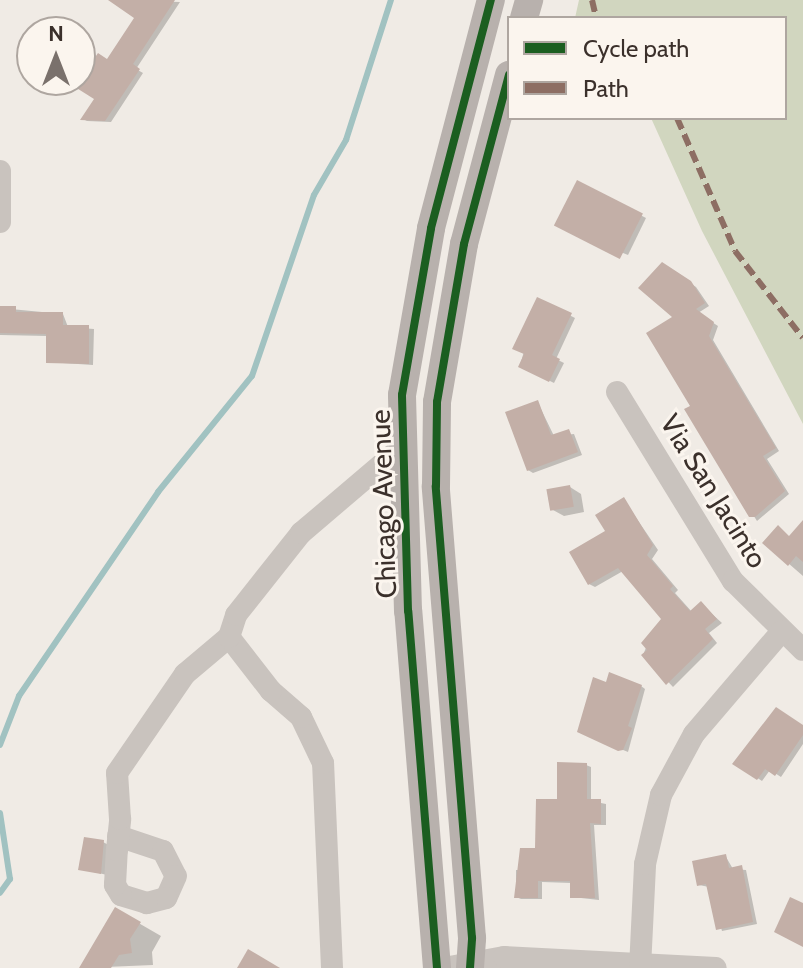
<!DOCTYPE html>
<style>
body{margin:0}
#map{position:relative;width:803px;height:968px;overflow:hidden;background:#f0ebe5;font-family:Cabin,sans-serif}
div>[style]{position:absolute}
.green>*{inset:0;background:#d1d6bf}
.shadow>*{inset:0;background:#0003}
.stream>*{height:6px;margin:-3px;padding:0 3px;transform-origin:3px;border-radius:3px;background:#a1c2c1}
.building>*{inset:0;background:#c3afa7;transform-origin:0 0}
.minor>*{height:22px;margin:-11px;padding:0 11px;transform-origin:11px;border-radius:11px;background:#c9c3be}
.major>*{height:28px;margin:-14px;padding:0 14px;transform-origin:14px;border-radius:14px;background:#b8b1ad}
.quiet>*{height:6px;margin-top:-3px;transform-origin:0;background:repeating-linear-gradient(90deg,#8d6e63 0 12px,transparent 0 18px)}
.cycleway>*{height:8px;margin:-4px;padding:0 4px;transform-origin:4px;border-radius:4px;background:#1b5e20}
span{translate:-50% -50%;white-space:nowrap;text-align:center;line-height:1.15;-webkit-text-stroke:6px #fbf5ee;paint-order:stroke}
.street-label{font-size:28px;color:#3b302b}
.legend{position:absolute;left:507px;top:16px;width:280px;height:104px;box-sizing:border-box;background:#fbf5ee;border:2px solid #aea6a0;margin:0;padding:10px 14px;list-style:none;font-size:24px;color:#3b302b}
.legend li{display:flex;align-items:center;gap:16px;height:40px}
.legend b{width:40px;border:2px solid #aea6a0}
.north{position:absolute;left:16px;top:16px;width:80px;height:80px;box-sizing:border-box;background:#fbf5ee;border:2px solid #aea6a0;border-radius:50%;rotate:0deg;font-size:22px;font-weight:700;line-height:32px;text-align:center;color:#3b302b}
.north::after{content:'';display:block;margin:auto;width:28px;height:36px;background:#7a716c;clip-path:polygon(50% 0,100% 100%,50% 72%,0 100%)}
</style>
<div id="map">
<div class="green">
<div style="clip-path:polygon(579px 0,803px 0,803px 424px,702px 231px,651px 118px,785px 118px,785px 18px,575px 18px)"></div>
</div>
<div class="shadow">
<div style="clip-path:polygon(111px 0,180px 2px,136px 69px,143px 73px,111px 122px,87px 121px,83px 119px,97px 99px,108px 61px,137px 17px)"></div>
<div style="clip-path:polygon(578px 183px,646px 218px,628px 255px,561px 228px)"></div>
<div style="clip-path:polygon(663px 265px,696px 287px,709px 306px,698px 313px,718px 326px,713px 340px,779px 451px,767px 459px,789px 494px,757px 521px,687px 410px,693px 406px)"></div>
<div style="clip-path:polygon(538px 299px,575px 318px,556px 359px,564px 363px,554px 383px,520px 366px)"></div>
<div style="clip-path:polygon(0 308px,63px 314px,68px 327px,94px 329px,93px 365px,48px 362px,48px 336px,0 335px)"></div>
<div style="clip-path:polygon(538px 403px,554px 436px,574px 434px,582px 455px,533px 473px,528px 470px)"></div>
<div style="clip-path:polygon(570px 487px,581px 494px,584px 512px,564px 516px,553px 510px)"></div>
<div style="clip-path:polygon(624px 500px,658px 550px,652px 559px,678px 590px,675px 593px,692px 612px,701px 604px,722px 623px,709px 633px,717px 643px,673px 687px,643px 655px,654px 628px,664px 619px,623px 571px,595px 587px,589px 584px)"></div>
<div style="clip-path:polygon(803px 523px,803px 576px,765px 543px,790px 537px)"></div>
<div style="clip-path:polygon(641px 686px,645px 689px,628px 752px,584px 734px)"></div>
<div style="clip-path:polygon(803px 727px,803px 744px,781px 777px,770px 770px,762px 781px,735px 763px)"></div>
<div style="clip-path:polygon(586px 765px,591px 767px,591px 801px,606px 804px,606px 825px,594px 825px,599px 900px,572px 897px,572px 883px,542px 882px,542px 899px,521px 899px,516px 897px,516px 870px,522px 870px,537px 850px,559px 801px)"></div>
<div style="clip-path:polygon(103px 842px,114px 848px,112px 876px,80px 869px)"></div>
<div style="clip-path:polygon(726px 857px,733px 869px,746px 870px,757px 924px,722px 931px,709px 887px,699px 885px)"></div>
<div style="clip-path:polygon(116px 910px,161px 936px,152px 952px,153px 965px,82px 968px)"></div>
</div>
<div class="stream">
<div style="left:0;top:745px;width:53px;rotate:-68.8deg"></div>
<div style="left:19px;top:696px;width:247px;rotate:-55.7deg"></div>
<div style="left:158px;top:492px;width:149px;rotate:-51deg"></div>
<div style="left:252px;top:376px;width:191px;rotate:-71.1deg"></div>
<div style="left:314px;top:195px;width:64px;rotate:-59.8deg"></div>
<div style="left:346px;top:140px;width:147px;rotate:-72.2deg"></div>
<div style="left:0;top:813px;width:67px;rotate:81.4deg"></div>
<div style="left:10px;top:879px;width:17px;rotate:126deg"></div>
</div>
<div class="building">
<div style="clip-path:polygon(108px 0,175px 0,133px 64px,140px 69px,105px 121px,80px 120px,94px 99px,75px 87px,98px 53px,107px 59px,134px 18px)"></div>
<div style="left:577px;top:180px;width:74px;height:51px;rotate:27deg"></div>
<div style="clip-path:polygon(662px 262px,691px 281px,705px 303px,696px 309px,714px 322px,709px 336px,776px 448px,763px 456px,785px 491px,755px 517px,749px 517px,684px 409px,690px 406px,646px 333px,672px 317px,638px 288px)"></div>
<div style="clip-path:polygon(537px 297px,572px 313px,552px 355px,560px 359px,549px 382px,518px 367px,524px 354px,512px 349px)"></div>
<div style="clip-path:polygon(0 306px,16px 306px,16px 312px,63px 312px,63px 325px,89px 325px,89px 364px,46px 363px,46px 334px,0 333px)"></div>
<div style="clip-path:polygon(538px 400px,551px 435px,569px 429px,578px 452px,527px 471px,505px 412px)"></div>
<div style="left:570px;top:485px;width:22px;height:24px;rotate:80deg"></div>
<div style="clip-path:polygon(624px 497px,653px 545px,647px 555px,673px 586px,670px 589px,690px 611px,701px 601px,717px 619px,705px 629px,713px 639px,666px 685px,641px 655px,647px 650px,641px 643px,661px 619px,618px 568px,588px 585px,569px 552px,605px 531px,595px 515px)"></div>
<div style="clip-path:polygon(803px 520px,803px 562px,796px 556px,788px 566px,762px 543px,778px 525px,789px 536px)"></div>
<div style="clip-path:polygon(609px 672px,642px 685px,628px 726px,632px 728px,623px 750px,618px 751px,577px 732px,593px 677px,606px 682px)"></div>
<div style="clip-path:polygon(776px 707px,803px 725px,803px 735px,775px 776px,765px 769px,757px 780px,732px 764px)"></div>
<div style="clip-path:polygon(557px 762px,587px 763px,587px 799px,601px 799px,601px 824px,590px 823px,595px 898px,570px 898px,570px 881px,538px 881px,538px 898px,514px 898px,520px 848px,535px 848px,536px 799px,557px 799px)"></div>
<div style="clip-path:polygon(84px 837px,104px 840px,101px 874px,78px 870px)"></div>
<div style="clip-path:polygon(726px 854px,729px 868px,742px 865px,753px 922px,716px 930px,706px 884px,697px 886px,692px 861px)"></div>
<div style="clip-path:polygon(790px 897px,803px 903px,803px 947px,774px 932px)"></div>
<div style="clip-path:polygon(115px 907px,141px 922px,130px 939px,132px 953px,119px 955px,111px 968px,79px 968px)"></div>
<div style="clip-path:polygon(248px 949px,280px 968px,237px 968px)"></div>
</div>
<div class="minor">
<div style="left:0;top:171px;width:51px;rotate:90deg"></div>
<div style="left:617px;top:392px;width:222px;rotate:58.5deg"></div>
<div style="left:733px;top:581px;width:98px;rotate:44.6deg"></div>
<div style="left:118px;top:836px;width:47px;rotate:18.4deg"></div>
<div style="left:163px;top:851px;width:28px;rotate:63deg"></div>
<div style="left:176px;top:876px;width:24px;rotate:114deg"></div>
<div style="left:166px;top:898px;width:20px;rotate:165deg"></div>
<div style="left:147px;top:903px;width:27px;rotate:-163deg"></div>
<div style="left:121px;top:895px;width:12px;rotate:-121deg"></div>
<div style="left:115px;top:885px;width:35px;rotate:-87deg"></div>
<div style="left:117px;top:850px;width:31px;rotate:-84deg"></div>
<div style="left:120px;top:819px;width:46px;rotate:-93.7deg"></div>
<div style="left:117px;top:773px;width:120px;rotate:-55.5deg"></div>
<div style="left:185px;top:674px;width:57px;rotate:-40.1deg"></div>
<div style="left:332px;top:968px;width:205px;rotate:-92.5deg"></div>
<div style="left:323px;top:763px;width:51px;rotate:-115.6deg"></div>
<div style="left:301px;top:717px;width:40px;rotate:-139deg"></div>
<div style="left:271px;top:691px;width:68px;rotate:-127.9deg"></div>
<div style="left:229px;top:637px;width:23px;rotate:-72deg"></div>
<div style="left:236px;top:615px;width:105px;rotate:-51.6deg"></div>
<div style="left:301px;top:533px;width:131px;rotate:-40.4deg"></div>
<div style="left:444px;top:968px;width:61px;rotate:-10.4deg"></div>
<div style="left:504px;top:957px;width:212px;rotate:3deg"></div>
<div style="left:640px;top:968px;width:104px;rotate:-87.2deg"></div>
<div style="left:645px;top:864px;width:71px;rotate:-76.9deg"></div>
<div style="left:661px;top:795px;width:69px;rotate:-61.6deg"></div>
<div style="left:694px;top:734px;width:135px;rotate:-49.5deg"></div>
</div>
<div class="major">
<div style="left:524px;top:18px;width:19px;rotate:-74deg"></div>
<div style="left:437px;top:968px;width:358px;rotate:-94.6deg"></div>
<div style="left:408px;top:611px;width:216px;rotate:-91.6deg"></div>
<div style="left:402px;top:395px;width:169px;rotate:-80.1deg"></div>
<div style="left:431px;top:228px;width:236px;rotate:-75.3deg"></div>
<div style="left:470px;top:968px;width:30px;rotate:-86deg"></div>
<div style="left:472px;top:938px;width:453px;rotate:-94.6deg"></div>
<div style="left:436px;top:486px;width:84px;rotate:-89.3deg"></div>
<div style="left:437px;top:402px;width:160px;rotate:-80.3deg"></div>
<div style="left:464px;top:244px;width:175px;rotate:-75.1deg"></div>
</div>
<div class="quiet">
<div style="left:592px;top:0;width:18px;rotate:77deg"></div>
<div style="left:677px;top:118px;width:145px;rotate:66.4deg"></div>
<div style="left:735px;top:251px;width:110px;rotate:52deg"></div>
</div>
<div class="cycleway">
<div style="left:437px;top:968px;width:358px;rotate:-94.6deg"></div>
<div style="left:408px;top:611px;width:216px;rotate:-91.6deg"></div>
<div style="left:402px;top:395px;width:169px;rotate:-80.1deg"></div>
<div style="left:431px;top:228px;width:236px;rotate:-75.3deg"></div>
<div style="left:470px;top:968px;width:30px;rotate:-86deg"></div>
<div style="left:472px;top:938px;width:453px;rotate:-94.6deg"></div>
<div style="left:436px;top:486px;width:84px;rotate:-89.3deg"></div>
<div style="left:437px;top:402px;width:160px;rotate:-80.3deg"></div>
<div style="left:464px;top:244px;width:175px;rotate:-75.1deg"></div>
</div>
<div class="street-label">
<span style="left:714px;top:491px;rotate:58deg">Via San Jacinto</span>
<span style="left:383px;top:504px;rotate:-92deg">Chicago Avenue</span>
</div>
<ul class="legend">
<li><b style="height:10px;background:#1b5e20"></b>Cycle path</li>
<li><b style="height:10px;background:#8d6e63"></b>Path</li>
</ul>
<div class="north">N</div>
</div>
